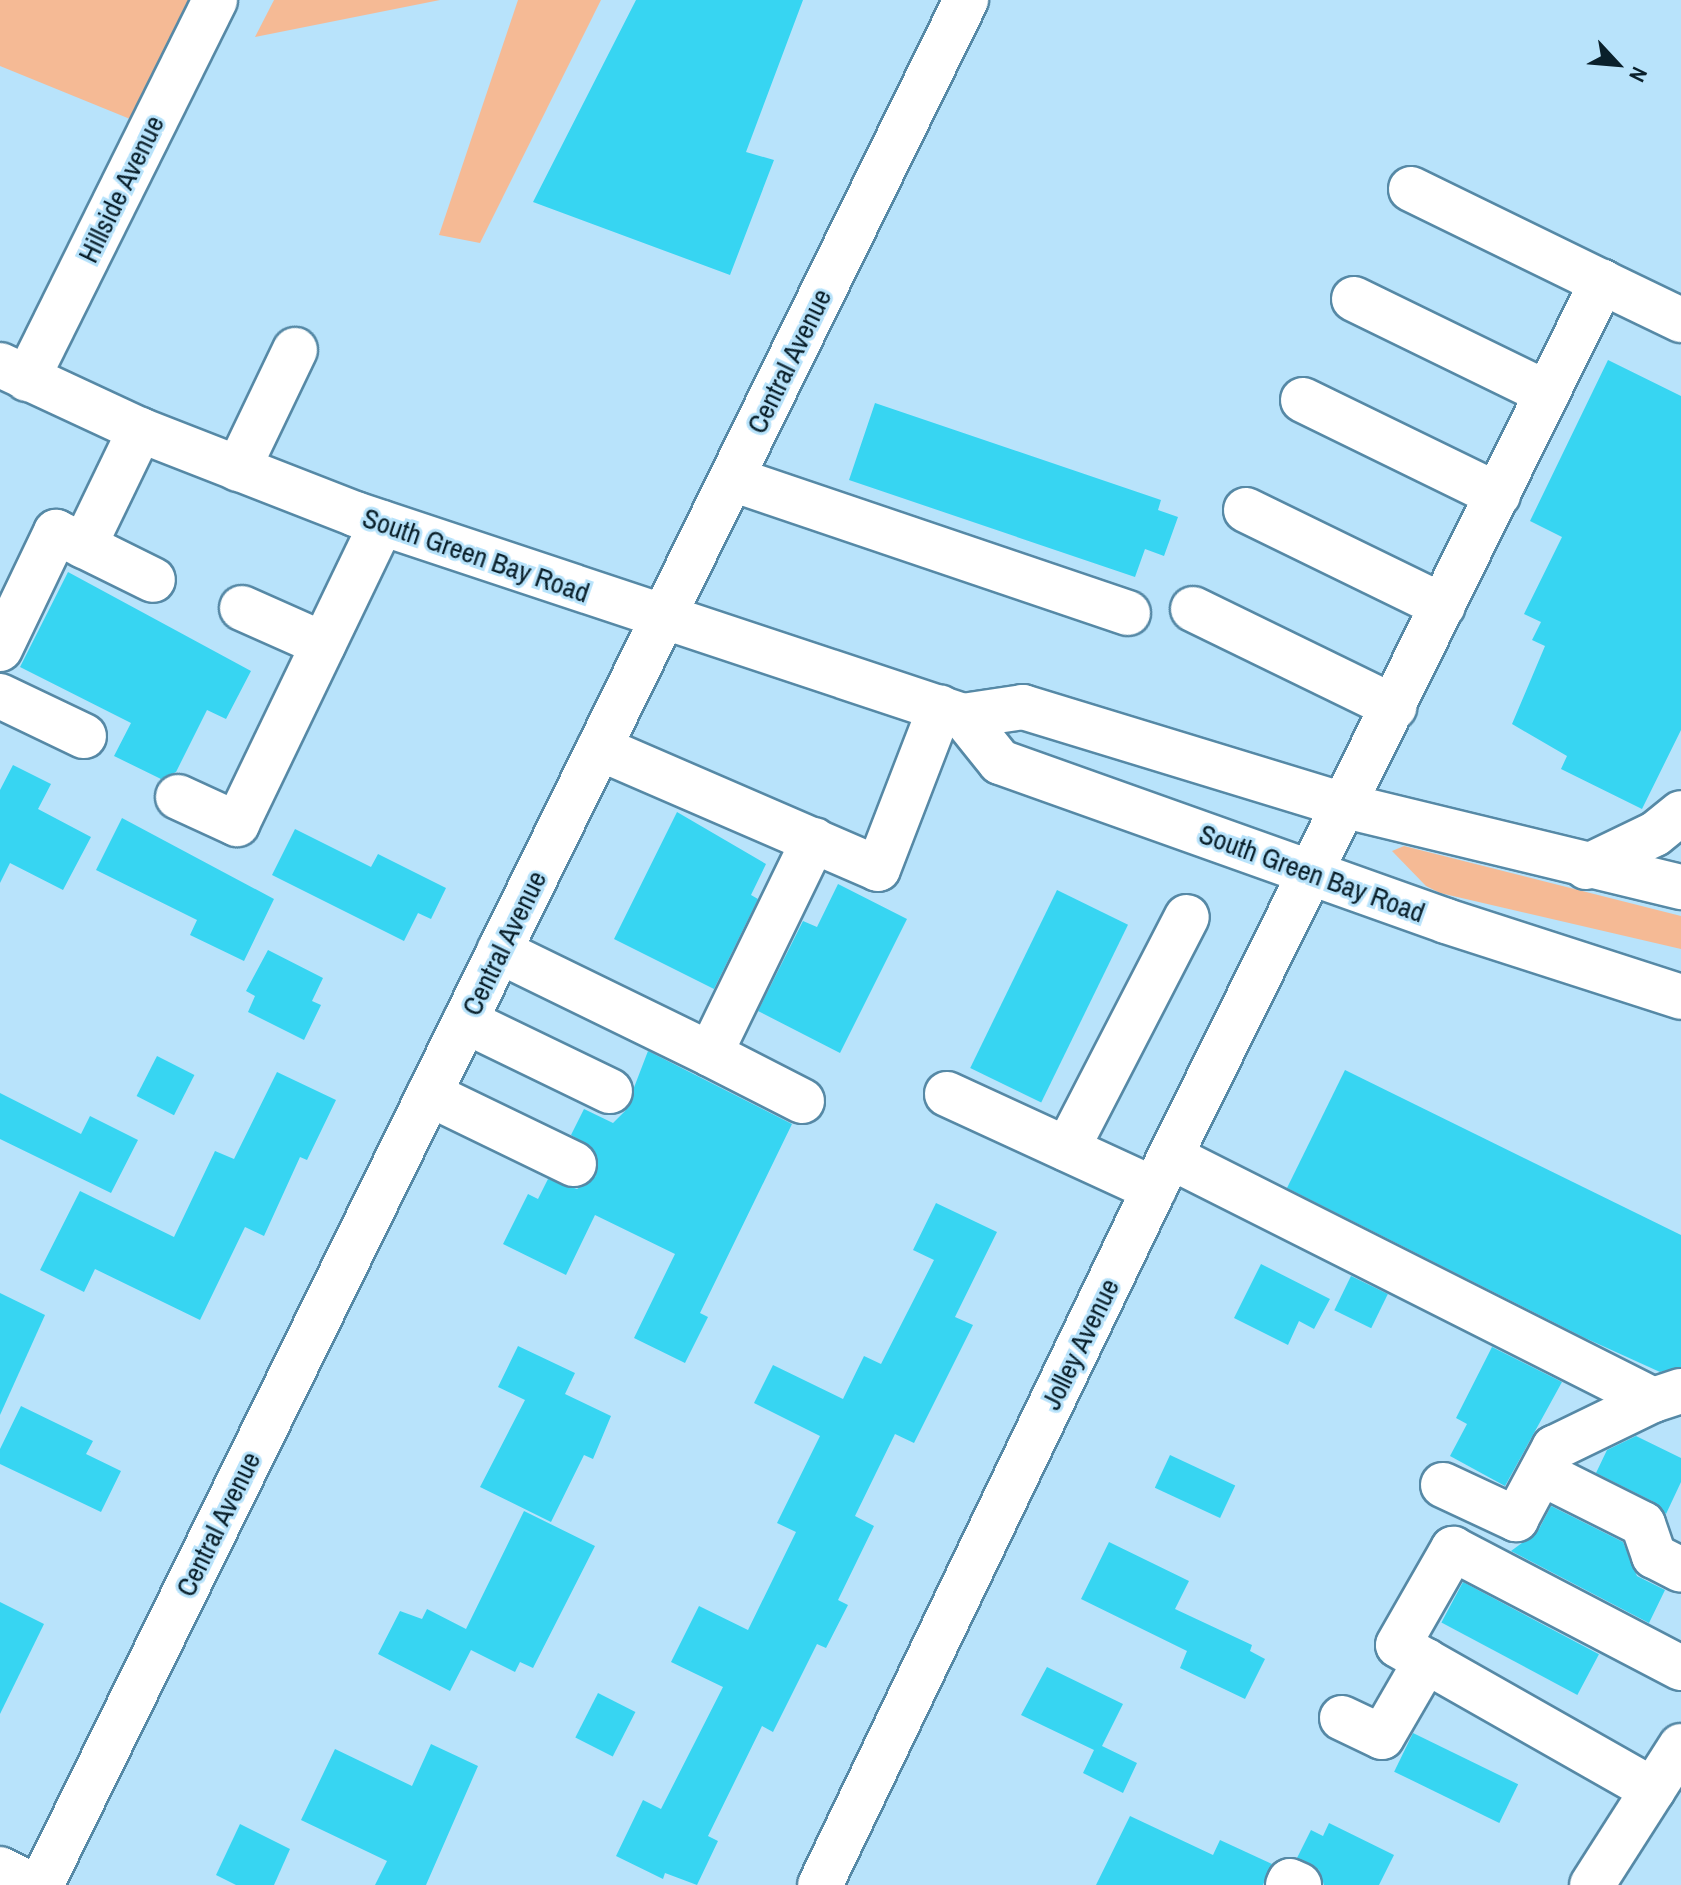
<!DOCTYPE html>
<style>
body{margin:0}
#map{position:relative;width:1681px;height:1885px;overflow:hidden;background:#b8e3fb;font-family:"Archivo Narrow",sans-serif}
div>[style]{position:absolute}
.green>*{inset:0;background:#f5ba95}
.building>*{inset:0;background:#37d5f2;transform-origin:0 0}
.roads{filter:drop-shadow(2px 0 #5689a6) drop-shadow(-2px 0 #5689a6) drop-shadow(0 2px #5689a6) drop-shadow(0 -2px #5689a6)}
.minor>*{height:44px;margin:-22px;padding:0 22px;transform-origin:22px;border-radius:22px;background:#fff}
.major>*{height:44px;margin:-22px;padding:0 22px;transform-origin:22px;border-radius:22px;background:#fff}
span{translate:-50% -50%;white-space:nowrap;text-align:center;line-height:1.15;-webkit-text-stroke:6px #b8e3fb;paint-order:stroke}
.street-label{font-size:28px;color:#0a202b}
.north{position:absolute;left:1577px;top:24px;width:80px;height:80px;-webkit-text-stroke:6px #b8e3fb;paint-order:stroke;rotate:116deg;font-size:22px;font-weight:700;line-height:32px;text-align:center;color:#0a202b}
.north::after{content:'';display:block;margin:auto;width:28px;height:36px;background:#0a202b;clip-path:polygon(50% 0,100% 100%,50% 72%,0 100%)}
</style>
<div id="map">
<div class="green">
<div style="clip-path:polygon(0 0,194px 0,135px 121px,0 66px)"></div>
<div style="clip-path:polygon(274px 0,440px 0,255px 37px)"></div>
<div style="clip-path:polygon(518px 0,601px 0,480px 243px,439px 235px)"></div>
<div style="clip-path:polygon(1404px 846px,1681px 916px,1681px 949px,1440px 893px,1426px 886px,1392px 851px)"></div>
</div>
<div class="building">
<div style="clip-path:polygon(636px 0,803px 0,746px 152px,774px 160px,730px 275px,533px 202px)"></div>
<div style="clip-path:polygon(1608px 360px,1681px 396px,1681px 730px,1642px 809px,1561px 769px,1567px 756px,1512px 724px,1545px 646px,1532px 640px,1541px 622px,1524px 614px,1562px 537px,1530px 521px)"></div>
<div style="clip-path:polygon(875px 403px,1161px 500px,1158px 510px,1178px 517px,1164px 556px,1145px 549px,1135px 577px,849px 480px)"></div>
<div style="clip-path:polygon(68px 572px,251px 671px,226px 719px,207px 710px,176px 772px,161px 779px,114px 756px,131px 723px,20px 667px)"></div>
<div style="clip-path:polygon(13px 765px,51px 784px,38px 809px,91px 837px,63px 890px,10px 863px,0 883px,0 790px)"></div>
<div style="clip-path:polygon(677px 812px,766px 864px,751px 895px,758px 899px,714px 989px,614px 939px)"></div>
<div style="clip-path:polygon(122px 818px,274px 899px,244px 961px,190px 935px,197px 920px,96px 870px)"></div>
<div style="clip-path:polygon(295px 829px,371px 867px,378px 854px,446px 888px,431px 919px,418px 913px,404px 941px,272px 875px)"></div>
<div style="clip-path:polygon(838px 884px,907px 919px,840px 1053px,758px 1011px,803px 921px,817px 927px)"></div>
<div style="left:1057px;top:890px;width:79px;height:198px;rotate:26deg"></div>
<div style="clip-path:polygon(268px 950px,323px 978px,312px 1001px,321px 1005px,304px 1040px,248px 1012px,255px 996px,246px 991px)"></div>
<div style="clip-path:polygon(648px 1051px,792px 1124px,700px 1313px,708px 1317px,685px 1363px,634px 1338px,675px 1254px,595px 1215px,566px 1275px,503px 1244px,528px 1194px,538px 1199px,548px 1179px,577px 1189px,596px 1176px,595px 1151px,571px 1135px,584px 1109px,613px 1123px,625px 1111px)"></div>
<div style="left:157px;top:1056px;width:42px;height:45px;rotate:27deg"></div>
<div style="clip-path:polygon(1345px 1070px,1681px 1235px,1681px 1367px,1660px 1372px,1585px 1338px,1287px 1188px)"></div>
<div style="clip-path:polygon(277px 1072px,336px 1100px,307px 1160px,300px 1157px,264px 1236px,245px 1227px,200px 1320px,95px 1269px,84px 1292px,40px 1270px,80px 1191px,174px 1237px,215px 1151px,234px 1159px)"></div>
<div style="clip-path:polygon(0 1093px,81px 1134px,90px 1116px,138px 1140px,111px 1193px,0 1139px)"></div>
<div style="clip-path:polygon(936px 1203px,997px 1232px,955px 1317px,973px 1325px,914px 1443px,895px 1434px,855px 1516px,874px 1526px,838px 1600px,848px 1605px,826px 1648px,817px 1644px,773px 1732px,762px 1726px,708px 1836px,718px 1841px,697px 1885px,665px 1873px,663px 1879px,616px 1856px,643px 1800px,661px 1809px,723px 1687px,671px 1662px,699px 1606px,748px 1630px,796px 1532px,777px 1523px,820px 1436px,754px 1403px,773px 1365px,843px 1399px,864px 1356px,881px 1364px,934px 1260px,913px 1250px)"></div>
<div style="clip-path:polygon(1261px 1264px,1330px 1299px,1314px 1329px,1299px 1321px,1288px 1345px,1234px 1318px)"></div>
<div style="left:1351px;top:1276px;width:41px;height:38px;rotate:26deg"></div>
<div style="clip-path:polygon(0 1293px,45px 1315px,0 1415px)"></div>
<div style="clip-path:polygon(518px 1346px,575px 1373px,565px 1394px,611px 1416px,593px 1459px,584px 1455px,551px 1522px,480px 1487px,525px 1400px,498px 1387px)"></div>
<div style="clip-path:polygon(1492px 1347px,1562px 1382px,1505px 1486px,1450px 1456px,1467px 1424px,1456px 1418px)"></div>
<div style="clip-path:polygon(21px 1406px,93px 1441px,86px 1454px,121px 1471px,101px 1512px,0 1464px,0 1449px)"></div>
<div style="clip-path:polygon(1636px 1436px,1681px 1458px,1681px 1482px,1666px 1514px,1654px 1502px,1596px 1473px,1607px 1450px)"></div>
<div style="left:1170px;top:1455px;width:72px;height:36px;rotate:25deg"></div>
<div style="clip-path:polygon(1551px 1506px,1623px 1542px,1637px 1576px,1665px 1590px,1649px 1623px,1511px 1551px,1538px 1531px)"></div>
<div style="clip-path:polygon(524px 1511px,595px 1546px,533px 1668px,520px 1662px,515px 1672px,471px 1650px,450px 1691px,378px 1654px,400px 1611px,422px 1619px,427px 1609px,466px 1629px)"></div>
<div style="clip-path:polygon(1109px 1542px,1189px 1581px,1175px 1609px,1252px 1645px,1250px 1651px,1265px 1659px,1245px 1699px,1180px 1668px,1187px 1651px,1081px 1599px)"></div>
<div style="left:1463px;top:1582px;width:154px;height:46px;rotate:28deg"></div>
<div style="clip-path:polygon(0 1602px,44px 1624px,0 1714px)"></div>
<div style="clip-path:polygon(1047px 1667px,1123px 1704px,1102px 1746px,1137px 1763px,1123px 1793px,1083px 1773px,1094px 1750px,1021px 1715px)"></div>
<div style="left:598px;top:1693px;width:42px;height:50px;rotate:27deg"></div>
<div style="left:1413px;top:1733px;width:117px;height:43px;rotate:26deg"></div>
<div style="clip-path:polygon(431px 1744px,478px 1766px,426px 1885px,375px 1885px,387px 1861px,301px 1820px,335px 1749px,412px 1786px)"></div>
<div style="clip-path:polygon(1130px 1816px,1213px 1855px,1220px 1840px,1272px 1864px,1263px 1885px,1096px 1885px)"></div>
<div style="clip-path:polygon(1329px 1823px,1394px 1855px,1379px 1885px,1324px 1885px,1319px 1870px,1297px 1858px,1311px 1830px,1323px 1836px)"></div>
<div style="clip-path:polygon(240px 1824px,290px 1849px,274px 1885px,236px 1885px,216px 1875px)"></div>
</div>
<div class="roads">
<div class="minor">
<div style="left:1411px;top:189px;width:212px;rotate:26deg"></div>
<div style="left:1354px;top:299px;width:215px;rotate:26deg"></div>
<div style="left:27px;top:379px;width:423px;rotate:-63.6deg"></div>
<div style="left:1303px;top:400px;width:217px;rotate:26deg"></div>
<div style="left:238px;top:469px;width:132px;rotate:-64.4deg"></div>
<div style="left:732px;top:479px;width:418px;rotate:18.7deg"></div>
<div style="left:1246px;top:510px;width:219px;rotate:26deg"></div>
<div style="left:84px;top:546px;width:129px;rotate:-64.2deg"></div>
<div style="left:242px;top:608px;width:89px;rotate:24deg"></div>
<div style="left:1193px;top:609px;width:224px;rotate:26deg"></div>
<div style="left:0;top:649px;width:130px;rotate:-64.4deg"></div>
<div style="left:56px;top:532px;width:108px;rotate:26.3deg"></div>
<div style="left:0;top:696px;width:93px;rotate:25.5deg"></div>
<div style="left:599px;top:748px;width:304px;rotate:23.4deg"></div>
<div style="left:878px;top:869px;width:173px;rotate:-68.9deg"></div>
<div style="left:178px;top:797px;width:65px;rotate:24.6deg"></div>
<div style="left:237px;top:824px;width:334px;rotate:-64.3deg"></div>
<div style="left:1586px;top:867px;width:76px;rotate:-25.6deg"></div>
<div style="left:1655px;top:834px;width:33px;rotate:-39deg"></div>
<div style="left:499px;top:951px;width:235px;rotate:26deg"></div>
<div style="left:465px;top:1021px;width:161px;rotate:25.8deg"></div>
<div style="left:429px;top:1094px;width:161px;rotate:25.8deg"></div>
<div style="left:947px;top:1094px;width:228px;rotate:24.7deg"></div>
<div style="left:802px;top:1101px;width:103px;rotate:-152.9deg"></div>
<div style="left:710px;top:1054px;width:238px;rotate:-64.1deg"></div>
<div style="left:1067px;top:1149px;width:261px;rotate:-62.7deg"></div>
<div style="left:1171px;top:1157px;width:540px;rotate:26.75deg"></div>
<div style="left:1653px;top:1400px;width:29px;rotate:-18deg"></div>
<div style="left:1541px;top:1473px;width:114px;rotate:26.6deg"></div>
<div style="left:1643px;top:1524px;width:34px;rotate:71deg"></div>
<div style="left:1654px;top:1556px;width:30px;rotate:27deg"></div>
<div style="left:1443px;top:1485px;width:81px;rotate:25deg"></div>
<div style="left:1516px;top:1519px;width:81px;rotate:-61.8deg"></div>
<div style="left:1554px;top:1448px;width:110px;rotate:-25.9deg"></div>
<div style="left:1342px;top:1718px;width:44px;rotate:25.4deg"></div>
<div style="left:1382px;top:1737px;width:88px;rotate:-59.9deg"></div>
<div style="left:1653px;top:1790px;width:293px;rotate:-150.4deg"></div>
<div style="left:1398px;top:1645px;width:111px;rotate:-60.2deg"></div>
<div style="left:1453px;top:1549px;width:257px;rotate:27.6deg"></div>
<div style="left:0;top:1869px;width:36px;rotate:27deg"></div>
<div style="left:41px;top:1885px;width:2100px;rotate:-63.86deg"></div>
<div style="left:820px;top:1885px;width:772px;rotate:-64.36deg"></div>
<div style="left:1154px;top:1189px;width:1012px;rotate:-63.71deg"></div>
<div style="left:1602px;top:282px;width:88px;rotate:25.7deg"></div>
<div style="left:1288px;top:1885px;width:4px;rotate:-63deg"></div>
<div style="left:1290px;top:1881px;width:10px;rotate:24deg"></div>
</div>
<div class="major">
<div style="left:0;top:365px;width:154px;rotate:24.9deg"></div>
<div style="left:140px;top:430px;width:231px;rotate:21.3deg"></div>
<div style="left:355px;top:514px;width:641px;rotate:18.38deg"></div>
<div style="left:963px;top:716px;width:61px;rotate:-8.5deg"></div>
<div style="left:1023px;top:707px;width:338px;rotate:17deg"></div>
<div style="left:1346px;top:806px;width:345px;rotate:13.6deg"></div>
<div style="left:963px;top:716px;width:59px;rotate:51.2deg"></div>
<div style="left:1000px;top:762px;width:473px;rotate:19.6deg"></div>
<div style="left:1446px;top:921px;width:247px;rotate:17.9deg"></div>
<div style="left:1592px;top:1885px;width:165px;rotate:-57.4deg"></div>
</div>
</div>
<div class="street-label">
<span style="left:121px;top:189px;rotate:-64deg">Hillside Avenue</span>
<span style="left:789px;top:361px;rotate:-64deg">Central Avenue</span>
<span style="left:476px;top:555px;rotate:19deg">South Green Bay Road</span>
<span style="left:1312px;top:873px;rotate:20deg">South Green Bay Road</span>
<span style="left:504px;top:943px;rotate:-64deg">Central Avenue</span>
<span style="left:1080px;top:1344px;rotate:-64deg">Jolley Avenue</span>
<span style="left:218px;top:1524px;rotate:-64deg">Central Avenue</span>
</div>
<div class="north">N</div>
</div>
